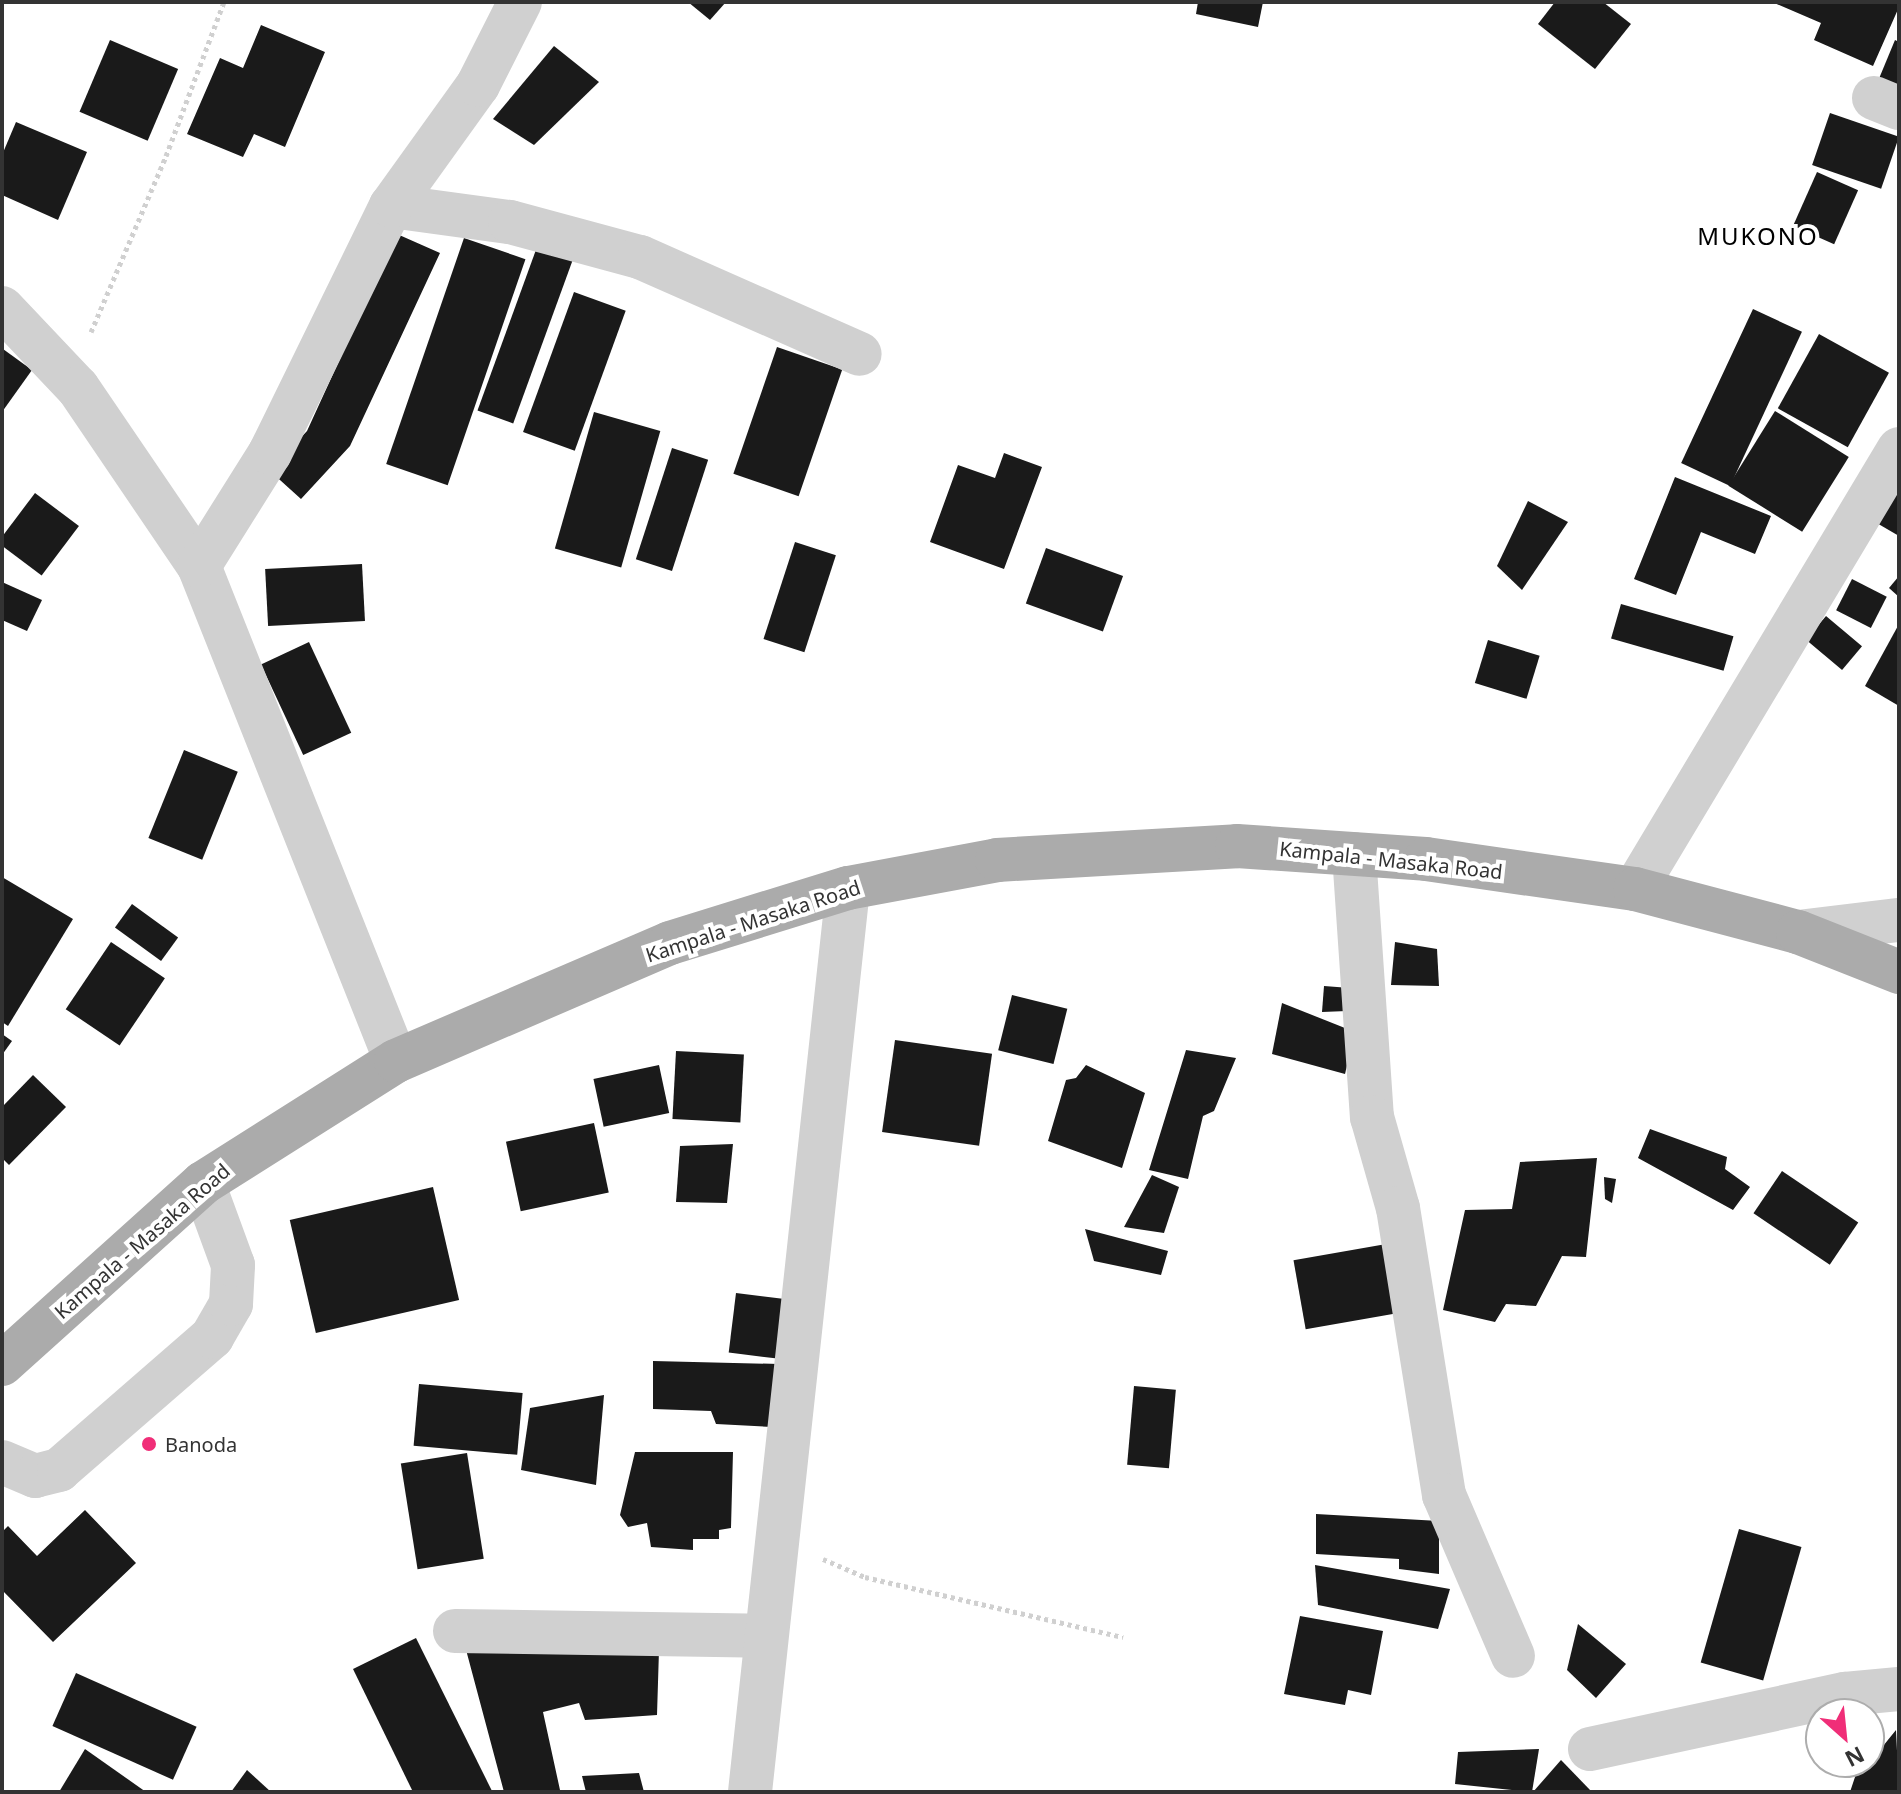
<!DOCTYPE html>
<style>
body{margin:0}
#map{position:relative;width:1901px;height:1794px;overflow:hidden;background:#fff;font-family:"Noto Sans",sans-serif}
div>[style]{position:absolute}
.building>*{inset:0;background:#1a1a1a;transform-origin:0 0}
.path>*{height:5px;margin-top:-2.5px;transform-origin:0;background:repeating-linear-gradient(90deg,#d0d0d0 0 4px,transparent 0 8px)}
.minor>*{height:44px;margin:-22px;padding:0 22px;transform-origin:22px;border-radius:22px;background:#d0d0d0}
.major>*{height:44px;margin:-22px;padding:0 22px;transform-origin:22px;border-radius:22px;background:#ababab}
.dots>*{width:22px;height:22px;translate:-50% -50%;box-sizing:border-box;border:4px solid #fff;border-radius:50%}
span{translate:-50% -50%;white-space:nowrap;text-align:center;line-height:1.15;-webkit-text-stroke:8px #fff;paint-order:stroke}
.street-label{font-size:20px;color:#333}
.poi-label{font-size:20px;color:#333}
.left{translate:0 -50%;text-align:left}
.quarter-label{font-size:24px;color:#000;letter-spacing:2px}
.frame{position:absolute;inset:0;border:4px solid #333;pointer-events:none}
.north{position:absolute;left:1805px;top:1698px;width:80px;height:80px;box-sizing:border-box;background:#fff;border:2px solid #adadad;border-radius:50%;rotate:153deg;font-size:22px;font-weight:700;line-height:32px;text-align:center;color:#333}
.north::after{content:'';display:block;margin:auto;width:28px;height:36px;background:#f02e78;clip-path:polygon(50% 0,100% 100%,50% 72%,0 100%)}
</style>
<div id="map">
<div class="building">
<div style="clip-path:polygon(688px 2px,726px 2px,710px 20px)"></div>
<div style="clip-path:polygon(1198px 2px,1263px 2px,1258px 27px,1196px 14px)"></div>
<div style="clip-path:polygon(1555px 2px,1603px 2px,1631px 24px,1595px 69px,1538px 24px)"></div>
<div style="clip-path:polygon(1772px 2px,1898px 2px,1899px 7px,1873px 66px,1814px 40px,1821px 23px)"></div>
<div style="clip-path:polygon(261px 25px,325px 52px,285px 147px,254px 134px,243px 157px,187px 134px,220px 58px,243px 68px)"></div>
<div style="left:110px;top:40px;width:74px;height:78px;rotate:23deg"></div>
<div style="clip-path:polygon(1895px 40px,1899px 42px,1899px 89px,1878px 81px)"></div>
<div style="clip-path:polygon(554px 46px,599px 82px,534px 145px,493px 119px)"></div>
<div style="left:1830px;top:113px;width:73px;height:55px;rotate:19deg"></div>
<div style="clip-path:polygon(16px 122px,87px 152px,58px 220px,2px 195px,2px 155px)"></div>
<div style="left:1817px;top:172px;width:45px;height:59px;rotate:24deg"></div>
<div style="clip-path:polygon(397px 234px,440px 253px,350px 446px,301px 499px,270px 471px,307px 431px)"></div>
<div style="left:464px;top:238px;width:65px;height:239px;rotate:19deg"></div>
<div style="left:537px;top:247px;width:38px;height:174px;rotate:20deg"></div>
<div style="left:574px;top:292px;width:55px;height:149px;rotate:20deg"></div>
<div style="left:1753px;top:309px;width:54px;height:170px;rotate:25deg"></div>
<div style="left:1819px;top:334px;width:80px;height:85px;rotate:29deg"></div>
<div style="left:777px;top:347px;width:69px;height:134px;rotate:19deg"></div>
<div style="clip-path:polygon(3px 349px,32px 370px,2px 412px,2px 351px)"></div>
<div style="left:1775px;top:411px;width:87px;height:88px;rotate:32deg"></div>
<div style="left:594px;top:412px;width:69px;height:142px;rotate:16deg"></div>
<div style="left:672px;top:448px;width:38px;height:117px;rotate:18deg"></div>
<div style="clip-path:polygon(1004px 453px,1042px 467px,1004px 569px,930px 542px,958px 465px,995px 478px)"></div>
<div style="clip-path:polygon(1675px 477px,1771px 516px,1755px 554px,1701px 532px,1676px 595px,1634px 579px)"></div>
<div style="clip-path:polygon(1899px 481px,1899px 536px,1875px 522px)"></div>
<div style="left:35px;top:493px;width:55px;height:62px;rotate:37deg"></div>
<div style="clip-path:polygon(1528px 501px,1568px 522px,1522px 590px,1497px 566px)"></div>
<div style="left:795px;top:542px;width:43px;height:102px;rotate:18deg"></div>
<div style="left:1046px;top:548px;width:82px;height:59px;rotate:20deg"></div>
<div style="left:362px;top:564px;width:57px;height:97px;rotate:87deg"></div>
<div style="clip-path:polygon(1899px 576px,1899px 597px,1889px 588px)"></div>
<div style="left:1852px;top:579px;width:39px;height:35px;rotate:27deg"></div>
<div style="clip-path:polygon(2px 582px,42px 600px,27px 631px,2px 620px)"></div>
<div style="left:1621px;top:604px;width:117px;height:36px;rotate:16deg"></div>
<div style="left:1826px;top:616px;width:47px;height:31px;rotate:40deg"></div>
<div style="clip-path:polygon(1899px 624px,1899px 706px,1865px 686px)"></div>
<div style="left:1488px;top:640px;width:54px;height:45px;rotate:17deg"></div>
<div style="left:309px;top:642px;width:100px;height:53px;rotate:65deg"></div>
<div style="left:184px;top:750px;width:58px;height:95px;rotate:22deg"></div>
<div style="clip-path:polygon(2px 877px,73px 919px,8px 1026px,2px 1022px)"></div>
<div style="left:132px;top:904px;width:57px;height:29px;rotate:36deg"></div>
<div style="left:111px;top:942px;width:65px;height:81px;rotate:34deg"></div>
<div style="clip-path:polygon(1395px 942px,1437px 949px,1439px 986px,1391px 985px)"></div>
<div style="clip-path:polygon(1324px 986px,1350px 988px,1347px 1011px,1322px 1012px)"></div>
<div style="left:1012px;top:995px;width:57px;height:57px;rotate:14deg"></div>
<div style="clip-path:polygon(1282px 1003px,1355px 1032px,1345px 1074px,1272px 1054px)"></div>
<div style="clip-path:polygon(2px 1034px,12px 1041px,2px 1055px)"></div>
<div style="left:895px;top:1040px;width:98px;height:93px;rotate:8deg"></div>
<div style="clip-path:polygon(1186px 1050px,1236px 1058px,1214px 1111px,1203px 1116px,1188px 1179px,1149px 1170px)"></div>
<div style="left:676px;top:1051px;width:68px;height:68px;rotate:3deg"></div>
<div style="left:659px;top:1065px;width:49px;height:67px;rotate:78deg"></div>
<div style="clip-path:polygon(1086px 1065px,1145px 1093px,1122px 1168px,1048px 1141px,1066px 1080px,1076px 1078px)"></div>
<div style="clip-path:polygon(33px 1075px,66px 1107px,9px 1165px,2px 1158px,2px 1107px)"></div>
<div style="left:594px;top:1123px;width:71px;height:90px;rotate:78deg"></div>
<div style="clip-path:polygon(1650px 1129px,1727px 1157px,1725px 1169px,1750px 1187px,1733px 1210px,1638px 1158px)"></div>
<div style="clip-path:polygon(733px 1144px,727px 1203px,676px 1202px,680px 1146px)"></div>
<div style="clip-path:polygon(1597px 1158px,1586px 1257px,1562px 1256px,1536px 1306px,1506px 1304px,1495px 1322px,1443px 1310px,1465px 1210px,1512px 1209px,1520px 1162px)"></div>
<div style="left:1782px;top:1171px;width:92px;height:51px;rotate:34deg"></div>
<div style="clip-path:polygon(1152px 1175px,1179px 1187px,1164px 1233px,1124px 1227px)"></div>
<div style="clip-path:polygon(1604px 1177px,1616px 1179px,1612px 1203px,1605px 1199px)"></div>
<div style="left:433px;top:1187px;width:116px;height:147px;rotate:77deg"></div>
<div style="clip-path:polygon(1085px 1229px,1168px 1251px,1161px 1275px,1094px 1261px)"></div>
<div style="left:1392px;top:1243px;width:70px;height:100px;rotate:80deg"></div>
<div style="left:736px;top:1293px;width:49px;height:60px;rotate:7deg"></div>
<div style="clip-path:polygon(653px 1361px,779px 1364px,772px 1427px,716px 1424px,711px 1411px,653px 1409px)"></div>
<div style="left:419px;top:1384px;width:104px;height:62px;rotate:5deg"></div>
<div style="left:1134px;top:1386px;width:42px;height:79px;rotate:5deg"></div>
<div style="clip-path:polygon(604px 1395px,596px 1485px,521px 1470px,530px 1408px)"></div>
<div style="clip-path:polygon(635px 1452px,733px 1452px,731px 1528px,719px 1530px,719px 1539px,693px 1539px,693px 1550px,651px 1547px,647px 1523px,628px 1527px,620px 1515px)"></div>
<div style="left:467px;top:1453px;width:107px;height:67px;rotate:81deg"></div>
<div style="clip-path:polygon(85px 1510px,136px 1563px,53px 1642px,2px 1590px,2px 1532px,8px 1526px,37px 1556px)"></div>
<div style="clip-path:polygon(1316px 1514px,1439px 1521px,1439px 1574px,1399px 1569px,1399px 1559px,1316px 1554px)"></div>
<div style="left:1739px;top:1529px;width:65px;height:139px;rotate:16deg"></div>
<div style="clip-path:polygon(1315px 1565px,1450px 1589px,1438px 1629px,1318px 1605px)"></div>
<div style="clip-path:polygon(1300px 1616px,1383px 1631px,1371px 1695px,1348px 1690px,1345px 1705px,1284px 1694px)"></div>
<div style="clip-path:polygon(1578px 1624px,1626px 1664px,1596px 1698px,1567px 1670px)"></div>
<div style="clip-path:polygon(416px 1638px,492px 1791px,413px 1792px,353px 1669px)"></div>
<div style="clip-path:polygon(465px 1646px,659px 1650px,657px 1715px,585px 1720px,579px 1703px,543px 1712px,560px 1790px,504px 1792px)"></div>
<div style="left:76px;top:1673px;width:132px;height:58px;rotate:24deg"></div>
<div style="clip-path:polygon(1896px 1730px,1899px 1792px,1850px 1792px,1860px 1762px,1869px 1762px,1869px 1746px,1879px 1751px)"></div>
<div style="clip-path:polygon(85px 1749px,146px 1792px,59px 1792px)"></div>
<div style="clip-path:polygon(1539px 1749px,1532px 1792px,1455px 1784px,1458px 1752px)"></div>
<div style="clip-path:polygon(1561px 1760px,1592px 1792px,1533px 1792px)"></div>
<div style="clip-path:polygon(247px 1770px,271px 1792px,231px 1792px)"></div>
<div style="clip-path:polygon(639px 1773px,644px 1792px,586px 1792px,582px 1776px)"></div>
</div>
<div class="path">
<div style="left:91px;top:332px;width:191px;rotate:-66.9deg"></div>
<div style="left:166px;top:156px;width:165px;rotate:-69.4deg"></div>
<div style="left:823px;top:1559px;width:46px;rotate:23.2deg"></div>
<div style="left:865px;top:1577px;width:265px;rotate:13.1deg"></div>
</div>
<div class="minor">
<div style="left:1874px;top:98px;width:27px;rotate:22deg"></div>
<div style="left:391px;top:206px;width:120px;rotate:7.7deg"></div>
<div style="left:510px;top:222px;width:135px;rotate:15.1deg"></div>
<div style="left:640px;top:257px;width:240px;rotate:23.8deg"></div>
<div style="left:2px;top:308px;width:110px;rotate:46.5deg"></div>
<div style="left:78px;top:388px;width:215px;rotate:55.8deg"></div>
<div style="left:1354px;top:854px;width:264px;rotate:86.1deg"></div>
<div style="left:1372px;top:1117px;width:95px;rotate:74.1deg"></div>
<div style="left:1398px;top:1208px;width:291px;rotate:80.9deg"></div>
<div style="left:1444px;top:1495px;width:175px;rotate:66.8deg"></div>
<div style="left:1635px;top:889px;width:513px;rotate:-59.04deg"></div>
<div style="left:1798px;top:932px;width:102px;rotate:-6.8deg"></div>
<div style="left:396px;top:1061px;width:533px;rotate:-111.7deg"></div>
<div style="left:199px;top:566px;width:133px;rotate:-57.9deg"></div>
<div style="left:270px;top:453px;width:275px;rotate:-63.9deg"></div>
<div style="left:391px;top:206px;width:149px;rotate:-54.3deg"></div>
<div style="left:478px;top:85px;width:93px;rotate:-63.2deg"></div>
<div style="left:2px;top:1462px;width:36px;rotate:23deg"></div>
<div style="left:35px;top:1476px;width:25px;rotate:-14deg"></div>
<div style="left:59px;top:1470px;width:203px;rotate:-41deg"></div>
<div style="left:212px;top:1337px;width:38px;rotate:-60deg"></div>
<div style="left:231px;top:1304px;width:39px;rotate:-87deg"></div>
<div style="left:233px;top:1265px;width:87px;rotate:-110.1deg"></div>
<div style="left:455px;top:1631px;width:308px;rotate:0.9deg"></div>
<div style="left:1590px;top:1749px;width:261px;rotate:-12.2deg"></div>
<div style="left:1845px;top:1694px;width:54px;rotate:-5.3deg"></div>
<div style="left:750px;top:1792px;width:909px;rotate:-83.81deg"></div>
</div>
<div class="major">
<div style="left:2px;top:1364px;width:270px;rotate:-42deg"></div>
<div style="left:203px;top:1183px;width:228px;rotate:-32.3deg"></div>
<div style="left:396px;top:1061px;width:298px;rotate:-23.3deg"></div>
<div style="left:670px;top:943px;width:186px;rotate:-17.2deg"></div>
<div style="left:848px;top:888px;width:152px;rotate:-10.6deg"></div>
<div style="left:997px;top:860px;width:240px;rotate:-3.3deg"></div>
<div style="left:1237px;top:846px;width:189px;rotate:3.9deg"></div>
<div style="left:1426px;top:859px;width:211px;rotate:8.2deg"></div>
<div style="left:1635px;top:889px;width:169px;rotate:14.8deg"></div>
<div style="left:1798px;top:932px;width:109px;rotate:21.6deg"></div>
</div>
<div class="dots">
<div style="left:149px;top:1444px;background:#f02e78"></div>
</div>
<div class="street-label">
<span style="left:1391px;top:860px;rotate:6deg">Kampala - Masaka Road</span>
<span style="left:753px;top:921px;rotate:-18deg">Kampala - Masaka Road</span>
<span style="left:142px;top:1241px;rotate:-41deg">Kampala - Masaka Road</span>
</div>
<div class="poi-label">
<span class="left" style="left:165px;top:1444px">Banoda</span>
</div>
<div class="quarter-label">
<span style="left:1758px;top:236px">MUKONO</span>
</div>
<div class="frame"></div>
<div class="north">N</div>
</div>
